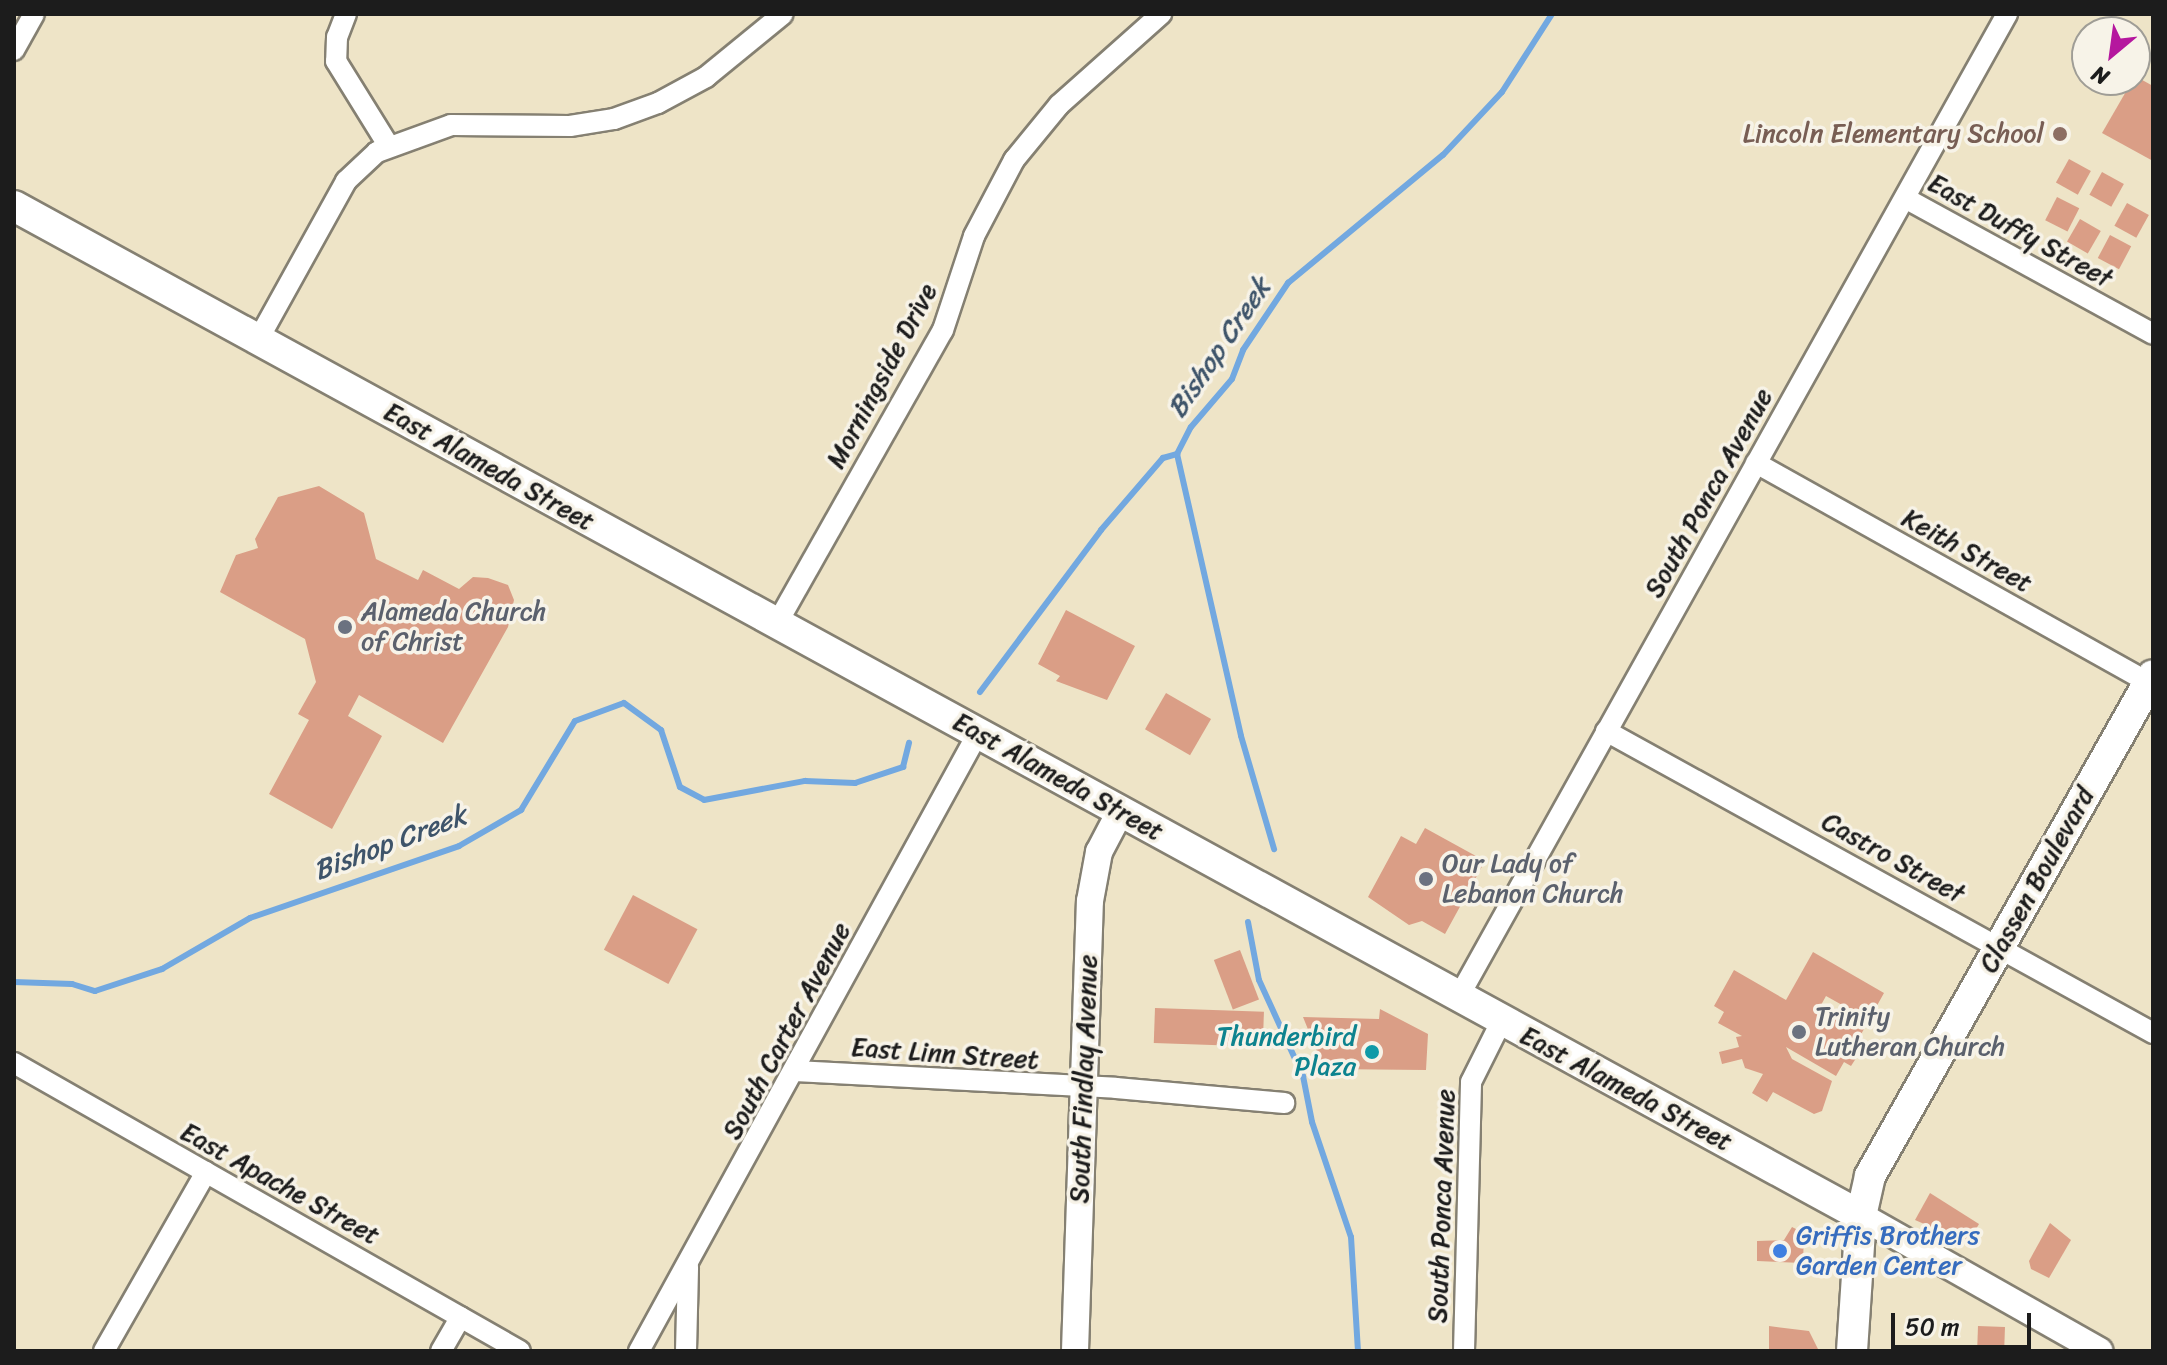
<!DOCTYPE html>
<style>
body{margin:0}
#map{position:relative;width:2167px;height:1365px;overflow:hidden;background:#eee4c7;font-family:Sriracha,sans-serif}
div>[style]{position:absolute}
.stream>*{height:6px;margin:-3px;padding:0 3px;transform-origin:3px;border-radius:3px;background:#72a8e0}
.building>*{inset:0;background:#da9e86;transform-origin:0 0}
.roads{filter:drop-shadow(2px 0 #858072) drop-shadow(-2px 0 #858072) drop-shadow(0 2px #858072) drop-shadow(0 -2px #858072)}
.minor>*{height:20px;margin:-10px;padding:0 10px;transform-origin:10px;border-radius:10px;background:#fff}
.tertiary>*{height:26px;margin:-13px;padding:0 13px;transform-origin:13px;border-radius:13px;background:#fff}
.secondary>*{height:30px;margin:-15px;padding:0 15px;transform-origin:15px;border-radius:15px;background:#fff}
.dots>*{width:22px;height:22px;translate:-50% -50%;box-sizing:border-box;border:4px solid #f7f3e8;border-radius:50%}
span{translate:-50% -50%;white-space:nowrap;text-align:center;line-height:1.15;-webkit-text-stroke:7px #f7f3e8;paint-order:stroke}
.education-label{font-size:26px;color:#785e54}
.right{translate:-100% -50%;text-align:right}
.street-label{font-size:26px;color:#1c1c1c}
.worship-label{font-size:26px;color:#5b616d}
.left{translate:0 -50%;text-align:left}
.culture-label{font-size:26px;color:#0d838f}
.shop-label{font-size:26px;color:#366cbe}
.water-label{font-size:28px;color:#3e546a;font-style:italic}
.frame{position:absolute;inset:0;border:16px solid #1c1c1c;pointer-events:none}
.north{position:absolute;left:2071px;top:16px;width:80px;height:80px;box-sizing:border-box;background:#f7f3e8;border:2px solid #9f9d96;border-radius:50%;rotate:209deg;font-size:22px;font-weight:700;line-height:32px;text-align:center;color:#1c1c1c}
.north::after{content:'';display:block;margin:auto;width:28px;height:36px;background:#b5179e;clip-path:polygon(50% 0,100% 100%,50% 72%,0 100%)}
.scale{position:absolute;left:1891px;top:1313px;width:140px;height:36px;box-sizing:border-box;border:4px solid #1c1c1c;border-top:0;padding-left:10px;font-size:24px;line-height:28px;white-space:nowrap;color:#1c1c1c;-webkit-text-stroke:6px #f7f3e8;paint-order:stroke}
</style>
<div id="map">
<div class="stream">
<div style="left:1177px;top:454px;width:30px;rotate:-63deg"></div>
<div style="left:1191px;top:427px;width:63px;rotate:-49.5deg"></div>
<div style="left:1232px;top:379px;width:31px;rotate:-69deg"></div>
<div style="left:1243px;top:350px;width:81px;rotate:-56.1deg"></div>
<div style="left:1288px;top:283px;width:201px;rotate:-39.6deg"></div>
<div style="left:1443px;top:155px;width:86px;rotate:-46.9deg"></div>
<div style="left:1502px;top:92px;width:93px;rotate:-57.3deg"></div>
<div style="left:1177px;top:454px;width:289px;rotate:77.2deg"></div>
<div style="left:1241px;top:736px;width:118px;rotate:73.7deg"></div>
<div style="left:980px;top:692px;width:202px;rotate:-53.2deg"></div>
<div style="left:1101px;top:530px;width:95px;rotate:-49.3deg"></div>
<div style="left:1163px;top:458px;width:15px;rotate:-16deg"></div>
<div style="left:1248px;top:922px;width:59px;rotate:79.3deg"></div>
<div style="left:1259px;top:980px;width:106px;rotate:65.4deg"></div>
<div style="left:1303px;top:1076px;width:47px;rotate:78.9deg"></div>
<div style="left:1312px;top:1122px;width:121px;rotate:71.3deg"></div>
<div style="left:1351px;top:1237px;width:114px;rotate:86.5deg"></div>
<div style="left:14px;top:982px;width:58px;rotate:2deg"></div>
<div style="left:72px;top:984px;width:24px;rotate:17deg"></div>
<div style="left:95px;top:991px;width:71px;rotate:-18.2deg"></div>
<div style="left:162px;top:969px;width:102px;rotate:-30.1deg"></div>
<div style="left:250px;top:918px;width:221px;rotate:-19deg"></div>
<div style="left:459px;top:846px;width:72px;rotate:-30.1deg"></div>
<div style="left:521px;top:810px;width:104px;rotate:-58.8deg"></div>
<div style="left:575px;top:721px;width:52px;rotate:-20.2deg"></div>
<div style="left:624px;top:703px;width:46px;rotate:36.1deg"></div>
<div style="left:661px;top:730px;width:60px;rotate:71.6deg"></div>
<div style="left:680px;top:787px;width:27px;rotate:28deg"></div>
<div style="left:704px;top:800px;width:103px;rotate:-10.7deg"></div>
<div style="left:805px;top:781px;width:50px;rotate:2.3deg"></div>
<div style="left:855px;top:783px;width:51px;rotate:-18.4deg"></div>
<div style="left:903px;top:767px;width:25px;rotate:-76deg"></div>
</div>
<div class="building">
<div style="clip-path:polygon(2135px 76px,2153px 86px,2153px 161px,2102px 133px)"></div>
<div style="left:2069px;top:159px;width:25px;height:27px;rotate:29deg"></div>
<div style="left:2102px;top:172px;width:25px;height:26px;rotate:29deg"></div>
<div style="left:2057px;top:197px;width:25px;height:26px;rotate:27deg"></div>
<div style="left:2127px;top:203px;width:25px;height:26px;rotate:29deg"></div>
<div style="left:2080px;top:219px;width:24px;height:26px;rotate:30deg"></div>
<div style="left:2110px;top:235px;width:24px;height:26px;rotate:28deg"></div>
<div style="clip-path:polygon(319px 486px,364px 513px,376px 559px,418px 580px,423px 570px,459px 589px,473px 577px,488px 578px,508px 585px,514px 600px,508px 627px,443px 743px,359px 695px,348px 716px,382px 736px,332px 829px,269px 794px,309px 720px,298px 714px,316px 682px,305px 639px,220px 592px,236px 555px,258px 548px,255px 539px,278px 497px)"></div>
<div style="clip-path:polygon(1066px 610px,1135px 646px,1107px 700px,1056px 681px,1060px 676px,1038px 664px)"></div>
<div style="left:1166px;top:693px;width:52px;height:42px;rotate:30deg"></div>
<div style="clip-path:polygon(1425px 828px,1485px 861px,1445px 934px,1422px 921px,1409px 925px,1368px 897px,1401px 836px,1416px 844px)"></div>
<div style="left:633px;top:895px;width:73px;height:62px;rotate:28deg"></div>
<div style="left:1240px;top:950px;width:53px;height:28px;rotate:69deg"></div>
<div style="clip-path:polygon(1813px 952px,1884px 993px,1869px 1020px,1826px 996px,1821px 1005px,1864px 1029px,1855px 1045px,1862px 1049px,1851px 1066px,1844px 1062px,1836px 1076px,1786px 1047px,1792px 1059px,1832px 1081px,1822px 1111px,1814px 1114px,1773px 1092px,1767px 1102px,1752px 1093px,1763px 1074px,1745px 1068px,1742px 1059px,1722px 1064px,1719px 1052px,1739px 1047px,1736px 1037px,1742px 1036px,1718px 1023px,1724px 1012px,1714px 1006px,1734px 970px,1786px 1000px)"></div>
<div style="left:1155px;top:1008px;width:109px;height:35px;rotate:2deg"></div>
<div style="clip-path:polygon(1380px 1009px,1428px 1034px,1426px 1070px,1324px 1069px,1303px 1017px,1379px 1019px)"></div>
<div style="clip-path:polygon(1930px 1193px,1979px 1224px,1968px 1243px,1915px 1220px)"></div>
<div style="clip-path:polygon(2050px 1223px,2071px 1240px,2049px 1278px,2031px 1269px,2029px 1261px)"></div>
<div style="clip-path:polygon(1792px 1227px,1804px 1233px,1803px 1263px,1757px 1261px,1757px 1241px,1784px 1240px)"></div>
<div style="clip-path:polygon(1769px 1326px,1809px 1331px,1819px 1351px,1769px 1351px)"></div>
<div style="left:1978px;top:1326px;width:27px;height:25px;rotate:2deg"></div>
</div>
<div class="roads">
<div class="minor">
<div style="left:346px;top:14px;width:25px;rotate:111deg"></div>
<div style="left:337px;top:37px;width:24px;rotate:92deg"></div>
<div style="left:336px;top:61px;width:99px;rotate:58.2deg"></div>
<div style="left:14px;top:50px;width:41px;rotate:-60.9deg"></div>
<div style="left:1905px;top:198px;width:283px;rotate:28.7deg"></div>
<div style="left:258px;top:340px;width:182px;rotate:-61deg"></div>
<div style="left:346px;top:181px;width:42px;rotate:-43.1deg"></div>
<div style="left:377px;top:152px;width:79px;rotate:-20deg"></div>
<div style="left:451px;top:125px;width:119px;rotate:0.5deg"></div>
<div style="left:570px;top:126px;width:45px;rotate:-9deg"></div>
<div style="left:614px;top:119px;width:47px;rotate:-20deg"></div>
<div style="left:658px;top:103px;width:55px;rotate:-28.4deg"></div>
<div style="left:706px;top:77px;width:99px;rotate:-39.3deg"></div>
<div style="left:1756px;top:463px;width:455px;rotate:29.2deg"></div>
<div style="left:776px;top:625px;width:339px;rotate:-60.5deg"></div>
<div style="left:943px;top:330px;width:99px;rotate:-71.7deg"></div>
<div style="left:974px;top:236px;width:86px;rotate:-62.2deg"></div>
<div style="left:1014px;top:160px;width:71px;rotate:-50.7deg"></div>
<div style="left:1059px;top:105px;width:137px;rotate:-41.7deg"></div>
<div style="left:1606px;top:731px;width:625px;rotate:28.9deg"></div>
<div style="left:1458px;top:998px;width:1127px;rotate:-60.84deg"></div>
<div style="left:14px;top:1063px;width:582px;rotate:29.65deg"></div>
<div style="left:795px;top:1071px;width:321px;rotate:3deg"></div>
<div style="left:1116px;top:1088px;width:169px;rotate:5.1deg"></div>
<div style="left:104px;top:1351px;width:206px;rotate:-60.3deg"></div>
<div style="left:441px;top:1351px;width:39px;rotate:-60deg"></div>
<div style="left:639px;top:1351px;width:705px;rotate:-61.25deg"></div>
<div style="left:686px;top:1351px;width:84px;rotate:-88.6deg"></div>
<div style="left:1464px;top:1351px;width:269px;rotate:-88.5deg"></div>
<div style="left:1471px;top:1082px;width:67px;rotate:-63.4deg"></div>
</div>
<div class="tertiary">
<div style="left:1861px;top:1216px;width:274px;rotate:29.5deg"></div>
<div style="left:1075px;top:1351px;width:450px;rotate:-88.1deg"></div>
<div style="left:1090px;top:901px;width:50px;rotate:-79.6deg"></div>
<div style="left:1099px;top:852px;width:45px;rotate:-62.3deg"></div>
</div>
<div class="secondary">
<div style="left:14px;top:206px;width:2105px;rotate:28.67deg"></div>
<div style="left:1852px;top:1351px;width:135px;rotate:-86.2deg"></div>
<div style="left:1861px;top:1216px;width:41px;rotate:-77.3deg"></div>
<div style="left:1870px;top:1176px;width:575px;rotate:-60.54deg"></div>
</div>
</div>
<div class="dots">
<div style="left:2060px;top:134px;background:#8d6e63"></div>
<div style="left:345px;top:627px;background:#6b7280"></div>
<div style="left:1426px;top:879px;background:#6b7280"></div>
<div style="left:1799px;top:1032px;background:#6b7280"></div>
<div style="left:1372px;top:1052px;background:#0f9aa8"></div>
<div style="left:1780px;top:1251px;background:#3f7fe0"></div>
</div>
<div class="education-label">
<span class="right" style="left:2044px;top:134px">Lincoln Elementary School</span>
</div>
<div class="street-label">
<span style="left:2020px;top:231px;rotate:29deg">East Duffy Street</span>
<span style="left:882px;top:376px;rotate:-62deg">Morningside Drive</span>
<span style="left:489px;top:467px;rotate:29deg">East Alameda Street</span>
<span style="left:1709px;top:493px;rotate:-61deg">South Ponca Avenue</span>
<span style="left:1967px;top:551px;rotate:29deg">Keith Street</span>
<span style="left:1058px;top:777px;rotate:29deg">East Alameda Street</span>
<span style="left:1893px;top:858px;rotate:29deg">Castro Street</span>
<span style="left:2037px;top:880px;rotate:-61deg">Classen Boulevard</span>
<span style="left:787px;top:1031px;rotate:-62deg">South Carter Avenue</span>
<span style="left:945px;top:1054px;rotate:4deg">East Linn Street</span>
<span style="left:1084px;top:1079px;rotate:-88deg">South Findlay Avenue</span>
<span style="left:1626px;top:1089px;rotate:28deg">East Alameda Street</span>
<span style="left:280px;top:1184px;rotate:29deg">East Apache Street</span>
<span style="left:1442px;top:1206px;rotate:-88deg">South Ponca Avenue</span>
</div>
<div class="worship-label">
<span class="left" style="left:361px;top:627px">Alameda Church<br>of Christ</span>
<span class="left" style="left:1442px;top:879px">Our Lady of<br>Lebanon Church</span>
<span class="left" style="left:1815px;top:1032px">Trinity<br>Lutheran Church</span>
</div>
<div class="culture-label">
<span class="right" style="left:1356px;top:1052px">Thunderbird<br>Plaza</span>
</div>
<div class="shop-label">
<span class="left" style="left:1796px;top:1251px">Griffis Brothers<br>Garden Center</span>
</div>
<div class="water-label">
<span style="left:1219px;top:348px;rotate:-56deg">Bishop Creek</span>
<span style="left:390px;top:843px;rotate:-21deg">Bishop Creek</span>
</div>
<div class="frame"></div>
<div class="north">N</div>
<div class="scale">50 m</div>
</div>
